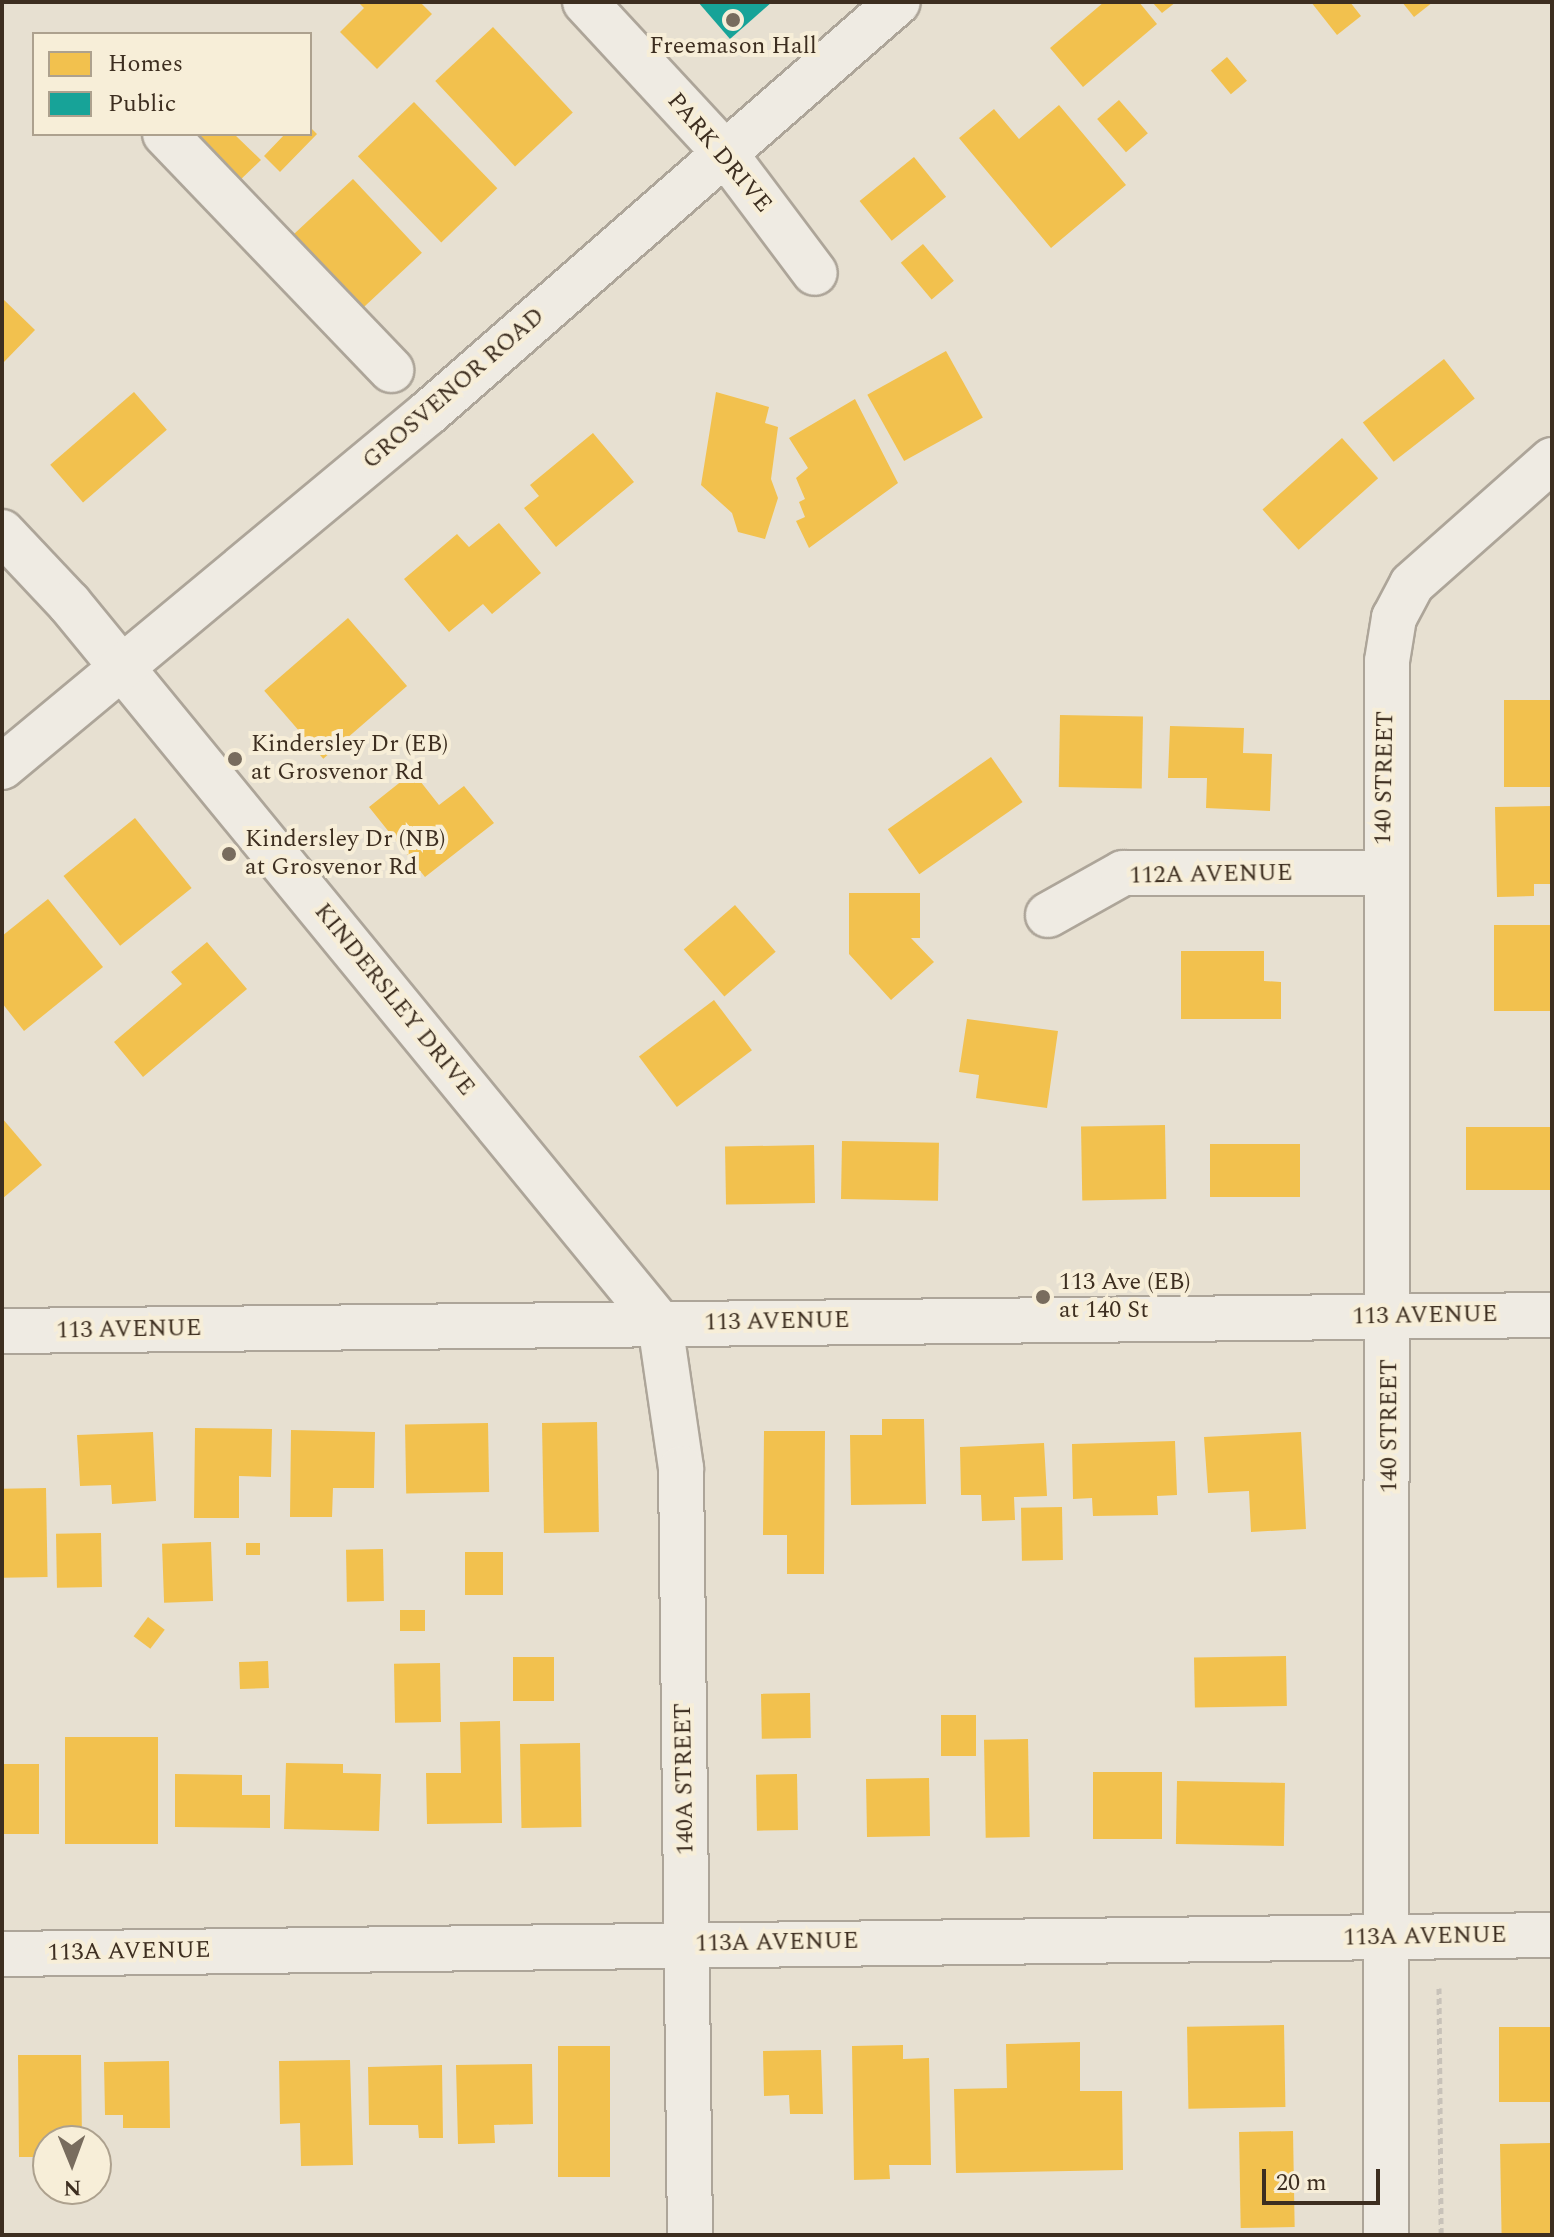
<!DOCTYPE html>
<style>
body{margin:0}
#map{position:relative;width:1554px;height:2237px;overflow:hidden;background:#e7e0d1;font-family:Spectral,serif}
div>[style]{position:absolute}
.homes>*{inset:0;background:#f2c14e;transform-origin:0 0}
.public>*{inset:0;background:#17a398}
.path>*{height:5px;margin-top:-2.5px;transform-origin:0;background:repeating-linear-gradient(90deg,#c8c2b9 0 6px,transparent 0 10px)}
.roads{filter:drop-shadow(2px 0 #ada599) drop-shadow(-2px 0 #ada599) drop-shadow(0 2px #ada599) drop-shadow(0 -2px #ada599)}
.minor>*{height:44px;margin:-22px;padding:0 22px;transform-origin:22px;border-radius:22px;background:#efebe3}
.dots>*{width:22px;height:22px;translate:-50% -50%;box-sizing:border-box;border:4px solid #f7eed8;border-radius:50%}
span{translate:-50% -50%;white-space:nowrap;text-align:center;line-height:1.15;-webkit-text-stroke:8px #f7eed8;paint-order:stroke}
.poi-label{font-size:24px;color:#3d2e20}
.left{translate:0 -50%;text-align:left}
.street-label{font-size:24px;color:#3d2e20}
.frame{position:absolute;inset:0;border:4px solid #3d2e20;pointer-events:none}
.legend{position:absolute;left:32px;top:32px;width:280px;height:104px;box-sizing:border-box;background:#f7eed8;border:2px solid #ada18e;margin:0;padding:10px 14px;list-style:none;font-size:24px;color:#3d2e20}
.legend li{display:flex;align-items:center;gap:16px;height:40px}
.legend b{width:40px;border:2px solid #ada18e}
.north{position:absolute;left:32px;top:2125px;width:80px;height:80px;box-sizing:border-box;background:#f7eed8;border:2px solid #ada18e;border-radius:50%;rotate:179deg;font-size:22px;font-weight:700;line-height:32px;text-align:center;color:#3d2e20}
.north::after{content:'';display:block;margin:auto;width:28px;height:36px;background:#786c5e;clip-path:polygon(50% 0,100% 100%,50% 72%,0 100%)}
.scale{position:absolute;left:1262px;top:2169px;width:118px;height:36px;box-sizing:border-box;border:4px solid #3d2e20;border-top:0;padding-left:10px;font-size:24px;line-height:28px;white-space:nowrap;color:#3d2e20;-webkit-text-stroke:6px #f7eed8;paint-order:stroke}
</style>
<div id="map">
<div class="homes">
<div style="clip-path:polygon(358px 2px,420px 2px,432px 14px,377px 69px,340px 32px,364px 8px)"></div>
<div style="clip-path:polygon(1104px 2px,1139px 2px,1157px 24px,1083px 87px,1050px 48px)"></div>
<div style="clip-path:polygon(1152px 2px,1176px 2px,1162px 13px)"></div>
<div style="clip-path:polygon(1311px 2px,1350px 2px,1361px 16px,1337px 35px)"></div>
<div style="clip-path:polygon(1402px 2px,1433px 2px,1414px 17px)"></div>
<div style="left:493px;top:27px;width:117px;height:79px;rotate:47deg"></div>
<div style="left:1227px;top:57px;width:31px;height:21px;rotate:50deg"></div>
<div style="left:1119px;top:100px;width:44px;height:29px;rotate:49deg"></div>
<div style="left:414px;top:102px;width:120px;height:78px;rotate:46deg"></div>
<div style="clip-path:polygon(1059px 105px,1126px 185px,1051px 248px,959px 138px,994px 109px,1019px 139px)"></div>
<div style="clip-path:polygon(310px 127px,317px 134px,280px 172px,264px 156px,285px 134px,310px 134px)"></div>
<div style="clip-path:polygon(185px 134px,234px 134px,261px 160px,236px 184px)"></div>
<div style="left:914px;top:157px;width:51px;height:70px;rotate:51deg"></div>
<div style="left:353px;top:179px;width:101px;height:88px;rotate:47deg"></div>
<div style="left:923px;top:244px;width:48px;height:29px;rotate:50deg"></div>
<div style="clip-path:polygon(2px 298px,35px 330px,2px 364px)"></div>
<div style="left:946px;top:351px;width:76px;height:90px;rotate:61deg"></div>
<div style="left:1444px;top:359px;width:50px;height:103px;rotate:52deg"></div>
<div style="left:134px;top:392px;width:50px;height:111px;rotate:49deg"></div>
<div style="clip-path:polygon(716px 392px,769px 407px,765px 423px,778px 427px,771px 479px,778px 498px,765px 539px,738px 532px,732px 513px,701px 485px)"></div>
<div style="clip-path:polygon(855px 399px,898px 483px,809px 548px,796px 521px,805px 517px,799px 502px,805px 499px,796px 478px,808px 468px,789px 438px)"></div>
<div style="clip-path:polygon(593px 433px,634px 482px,556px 547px,524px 508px,539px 496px,530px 485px)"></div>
<div style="left:1342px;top:438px;width:54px;height:107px;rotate:48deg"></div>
<div style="clip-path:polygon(499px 523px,541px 573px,492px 614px,483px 604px,449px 632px,404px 579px,457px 534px,469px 547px)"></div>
<div style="left:348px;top:618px;width:90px;height:111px;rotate:49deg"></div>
<div style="left:1552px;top:700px;width:87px;height:48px;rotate:90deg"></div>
<div style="left:1060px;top:715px;width:83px;height:72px;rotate:1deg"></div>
<div style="clip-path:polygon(1170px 726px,1244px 728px,1243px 753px,1272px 754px,1270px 811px,1206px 808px,1207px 778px,1168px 778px)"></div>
<div style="left:991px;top:757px;width:55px;height:126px;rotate:55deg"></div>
<div style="clip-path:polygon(413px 772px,439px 805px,464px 786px,494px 823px,425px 877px,369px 807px)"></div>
<div style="clip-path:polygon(1552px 806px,1552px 884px,1534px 884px,1534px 896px,1497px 897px,1495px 807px)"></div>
<div style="left:135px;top:818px;width:90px;height:92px;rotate:51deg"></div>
<div style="clip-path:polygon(849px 893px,920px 893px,920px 938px,911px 938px,934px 962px,891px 1000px,849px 954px)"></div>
<div style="clip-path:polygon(48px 899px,103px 967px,24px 1031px,2px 1003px,2px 936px)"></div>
<div style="left:735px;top:905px;width:62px;height:68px;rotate:49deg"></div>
<div style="left:1552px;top:925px;width:86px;height:58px;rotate:90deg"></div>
<div style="clip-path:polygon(207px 942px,247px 989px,143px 1077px,114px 1042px,182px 984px,171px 972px)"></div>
<div style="clip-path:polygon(1181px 951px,1264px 951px,1264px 981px,1281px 982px,1281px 1019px,1181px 1019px)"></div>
<div style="left:714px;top:1000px;width:63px;height:94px;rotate:53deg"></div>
<div style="clip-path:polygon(967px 1019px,1058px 1031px,1047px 1108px,976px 1098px,979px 1075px,959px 1072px)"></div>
<div style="clip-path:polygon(2px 1118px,42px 1165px,2px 1199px)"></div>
<div style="left:1165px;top:1125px;width:74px;height:84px;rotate:89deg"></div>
<div style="left:1552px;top:1127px;width:63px;height:86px;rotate:90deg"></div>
<div style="left:842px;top:1141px;width:97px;height:58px;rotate:1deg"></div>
<div style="left:1300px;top:1144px;width:53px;height:90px;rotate:90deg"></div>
<div style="left:814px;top:1145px;width:58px;height:89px;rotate:89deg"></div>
<div style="clip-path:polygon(882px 1419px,924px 1419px,926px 1504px,851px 1505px,850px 1435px,882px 1435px)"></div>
<div style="left:597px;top:1422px;width:110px;height:55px;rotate:89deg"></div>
<div style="left:488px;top:1423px;width:69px;height:83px;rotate:89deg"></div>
<div style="clip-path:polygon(195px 1428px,272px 1429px,271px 1477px,239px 1476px,239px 1518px,194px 1518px)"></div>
<div style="clip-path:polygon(291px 1430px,375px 1432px,374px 1488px,333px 1488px,332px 1517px,290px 1517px)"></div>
<div style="clip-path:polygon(764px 1431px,825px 1431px,824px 1574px,787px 1574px,787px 1535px,763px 1535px)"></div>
<div style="clip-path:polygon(153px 1432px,156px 1501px,112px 1504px,111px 1485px,80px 1486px,77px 1435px)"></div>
<div style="clip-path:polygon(1301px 1432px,1306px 1529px,1251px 1532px,1249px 1491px,1208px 1493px,1204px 1437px)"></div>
<div style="clip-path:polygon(1175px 1441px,1177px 1495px,1157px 1496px,1158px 1515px,1093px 1516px,1092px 1498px,1073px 1499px,1072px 1444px)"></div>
<div style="clip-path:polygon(1044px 1443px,1047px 1496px,1014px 1497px,1015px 1520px,982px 1521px,981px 1495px,961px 1495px,960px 1447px)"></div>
<div style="left:46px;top:1488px;width:89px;height:44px;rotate:89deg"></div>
<div style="left:1062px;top:1507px;width:53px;height:41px;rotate:89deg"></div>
<div style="left:101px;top:1533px;width:54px;height:45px;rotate:89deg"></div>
<div style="left:211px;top:1542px;width:59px;height:49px;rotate:88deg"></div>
<div style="left:246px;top:1543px;width:14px;height:12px"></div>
<div style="left:383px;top:1549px;width:52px;height:37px;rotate:89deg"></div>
<div style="left:503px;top:1552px;width:43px;height:38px;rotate:90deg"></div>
<div style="left:400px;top:1610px;width:25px;height:21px"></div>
<div style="left:148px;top:1617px;width:21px;height:24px;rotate:37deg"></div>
<div style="left:1286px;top:1656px;width:50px;height:92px;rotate:89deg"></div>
<div style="left:513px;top:1657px;width:41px;height:44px"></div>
<div style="left:268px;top:1661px;width:27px;height:29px;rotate:88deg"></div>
<div style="left:440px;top:1663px;width:59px;height:46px;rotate:89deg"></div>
<div style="left:810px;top:1693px;width:45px;height:49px;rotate:89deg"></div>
<div style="left:941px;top:1715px;width:35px;height:41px"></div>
<div style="clip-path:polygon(500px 1721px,502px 1823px,427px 1824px,426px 1773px,461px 1773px,460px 1722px)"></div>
<div style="left:65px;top:1737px;width:93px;height:107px"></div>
<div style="left:1028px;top:1739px;width:98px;height:44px;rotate:89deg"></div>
<div style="left:580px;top:1743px;width:84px;height:60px;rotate:89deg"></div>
<div style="clip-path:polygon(286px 1763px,343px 1764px,343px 1773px,381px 1774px,379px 1831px,284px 1829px)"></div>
<div style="left:2px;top:1764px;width:37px;height:70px"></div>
<div style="left:1093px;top:1772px;width:69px;height:67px"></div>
<div style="clip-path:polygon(175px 1774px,242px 1775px,242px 1795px,270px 1795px,270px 1828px,175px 1827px)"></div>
<div style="left:797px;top:1774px;width:56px;height:41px;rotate:89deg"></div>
<div style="left:929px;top:1778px;width:58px;height:63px;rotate:89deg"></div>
<div style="left:1177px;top:1781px;width:108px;height:63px;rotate:1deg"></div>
<div style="left:1284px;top:2025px;width:82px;height:97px;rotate:89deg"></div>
<div style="left:1552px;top:2027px;width:75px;height:53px;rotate:90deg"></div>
<div style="clip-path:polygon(1080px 2042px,1080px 2091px,1122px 2091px,1123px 2170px,956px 2173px,954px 2089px,1007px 2088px,1006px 2044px)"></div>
<div style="clip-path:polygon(903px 2045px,903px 2059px,929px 2058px,931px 2165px,889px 2165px,890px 2179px,854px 2180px,852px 2046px)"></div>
<div style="left:610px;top:2046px;width:131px;height:52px;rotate:90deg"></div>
<div style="clip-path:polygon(821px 2050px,823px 2114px,790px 2114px,789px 2095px,764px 2096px,763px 2051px)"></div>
<div style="clip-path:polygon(18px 2055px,81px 2055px,82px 2141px,48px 2141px,48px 2157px,19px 2157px)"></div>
<div style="clip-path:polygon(350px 2060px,353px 2165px,301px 2166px,300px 2123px,280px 2124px,279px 2061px)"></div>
<div style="clip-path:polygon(169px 2061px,170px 2128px,123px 2128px,123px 2115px,105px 2115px,104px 2062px)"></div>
<div style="clip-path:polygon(532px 2064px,533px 2124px,494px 2125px,495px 2143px,458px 2144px,456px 2065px)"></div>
<div style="clip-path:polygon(442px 2065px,443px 2138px,419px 2138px,418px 2125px,369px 2125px,368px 2067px)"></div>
<div style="left:1293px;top:2131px;width:96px;height:54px;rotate:89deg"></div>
<div style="left:1551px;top:2143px;width:91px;height:51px;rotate:89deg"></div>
</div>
<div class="public">
<div style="clip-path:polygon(698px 2px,772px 2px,730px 39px)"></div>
</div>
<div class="path">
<div style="left:1439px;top:1988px;width:247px;rotate:89.5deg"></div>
</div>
<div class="roads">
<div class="minor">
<div style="left:585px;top:2px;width:205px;rotate:47.2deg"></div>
<div style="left:724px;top:152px;width:151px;rotate:53.1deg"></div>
<div style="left:165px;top:134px;width:327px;rotate:46.2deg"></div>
<div style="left:2px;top:532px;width:98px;rotate:46.7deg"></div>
<div style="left:69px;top:603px;width:932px;rotate:50.66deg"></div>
<div style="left:2px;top:767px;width:554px;rotate:-39.73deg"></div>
<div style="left:428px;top:413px;width:624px;rotate:-41.17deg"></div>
<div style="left:1048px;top:915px;width:86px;rotate:-29.2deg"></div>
<div style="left:1123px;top:873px;width:261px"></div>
<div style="left:660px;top:1324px;width:146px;rotate:81.7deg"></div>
<div style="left:681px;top:1468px;width:767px;rotate:89.33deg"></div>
<div style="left:2px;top:1331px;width:1550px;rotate:-0.59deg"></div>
<div style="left:2px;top:1954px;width:1550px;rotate:-0.7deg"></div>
<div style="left:1386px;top:2235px;width:1574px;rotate:-89.96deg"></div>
<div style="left:1387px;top:661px;width:44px;rotate:-80.8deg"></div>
<div style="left:1394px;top:618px;width:38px;rotate:-62deg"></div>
<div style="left:1412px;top:584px;width:187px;rotate:-41.5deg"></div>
</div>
</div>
<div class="dots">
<div style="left:733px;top:20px;background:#786c5e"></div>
<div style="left:235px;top:759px;background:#786c5e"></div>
<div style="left:229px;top:854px;background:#786c5e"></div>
<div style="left:1043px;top:1297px;background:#786c5e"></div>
</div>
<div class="poi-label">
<span style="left:733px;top:47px">Freemason Hall</span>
<span class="left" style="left:251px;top:759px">Kindersley Dr (EB)<br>at Grosvenor Rd</span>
<span class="left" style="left:245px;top:854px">Kindersley Dr (NB)<br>at Grosvenor Rd</span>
<span class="left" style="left:1059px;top:1297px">113 Ave (EB)<br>at 140 St</span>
</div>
<div class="street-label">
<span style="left:719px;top:153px;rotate:50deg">PARK DRIVE</span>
<span style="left:454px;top:389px;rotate:-41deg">GROSVENOR ROAD</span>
<span style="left:1385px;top:778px;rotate:-89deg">140 STREET</span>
<span style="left:1211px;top:875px;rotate:-1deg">112A AVENUE</span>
<span style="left:394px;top:1000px;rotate:51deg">KINDERSLEY DRIVE</span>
<span style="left:1425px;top:1316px;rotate:-1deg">113 AVENUE</span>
<span style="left:777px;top:1322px;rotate:-1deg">113 AVENUE</span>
<span style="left:129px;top:1330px;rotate:-1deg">113 AVENUE</span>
<span style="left:1390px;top:1426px;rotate:-90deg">140 STREET</span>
<span style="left:685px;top:1779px;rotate:-91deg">140A STREET</span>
<span style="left:1425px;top:1937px;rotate:-1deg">113A AVENUE</span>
<span style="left:777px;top:1943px;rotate:-1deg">113A AVENUE</span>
<span style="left:129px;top:1952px;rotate:-1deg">113A AVENUE</span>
</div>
<div class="frame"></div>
<ul class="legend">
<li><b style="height:22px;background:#f2c14e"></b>Homes</li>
<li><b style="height:22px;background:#17a398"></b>Public</li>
</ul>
<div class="north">N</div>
<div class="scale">20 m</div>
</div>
